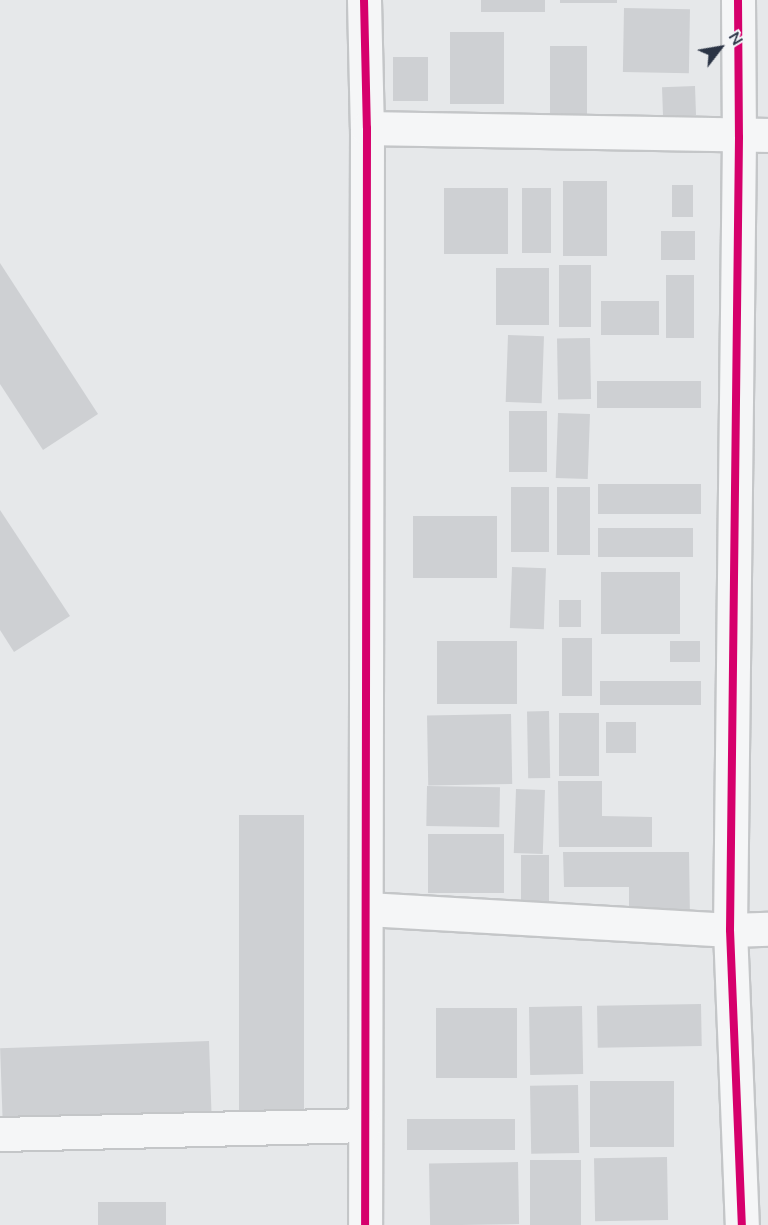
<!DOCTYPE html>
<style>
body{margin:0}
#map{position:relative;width:768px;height:1225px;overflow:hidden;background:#e6e8ea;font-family:"Nunito Sans",sans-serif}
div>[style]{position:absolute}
.building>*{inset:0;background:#ced0d3;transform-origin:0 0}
.roads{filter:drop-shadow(2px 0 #c4c6c8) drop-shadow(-2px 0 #c4c6c8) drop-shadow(0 2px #c4c6c8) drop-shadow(0 -2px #c4c6c8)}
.street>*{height:33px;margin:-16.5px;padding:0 16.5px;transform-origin:16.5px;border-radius:16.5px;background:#f5f6f7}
.cycleway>*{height:8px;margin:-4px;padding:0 4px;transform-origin:4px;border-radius:4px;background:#d6006c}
span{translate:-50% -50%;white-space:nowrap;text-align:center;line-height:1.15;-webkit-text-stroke:4.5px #f4f6f9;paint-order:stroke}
.north{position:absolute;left:690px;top:18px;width:60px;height:60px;-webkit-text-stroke:4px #f4f6f9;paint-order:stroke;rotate:59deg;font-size:16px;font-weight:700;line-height:24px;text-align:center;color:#2b3445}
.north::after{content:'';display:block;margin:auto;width:21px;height:27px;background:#2b3445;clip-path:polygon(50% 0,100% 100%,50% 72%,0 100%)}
</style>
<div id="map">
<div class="building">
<div style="left:481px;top:0;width:64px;height:12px"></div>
<div style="left:560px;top:0;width:57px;height:3px"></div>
<div style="left:624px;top:8px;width:66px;height:64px;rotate:1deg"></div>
<div style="left:450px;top:32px;width:54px;height:72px"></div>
<div style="left:550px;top:46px;width:37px;height:68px"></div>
<div style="left:393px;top:57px;width:35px;height:44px"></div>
<div style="left:695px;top:86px;width:29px;height:33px;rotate:88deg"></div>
<div style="left:563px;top:181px;width:44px;height:75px"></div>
<div style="left:672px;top:185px;width:21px;height:32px"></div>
<div style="left:444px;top:188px;width:64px;height:66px"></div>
<div style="left:522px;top:188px;width:29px;height:65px"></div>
<div style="left:661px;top:231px;width:34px;height:29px"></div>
<div style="clip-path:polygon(0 263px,98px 414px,43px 450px,0 384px)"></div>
<div style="left:591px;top:265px;width:62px;height:32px;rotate:90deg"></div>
<div style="left:496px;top:268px;width:53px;height:57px"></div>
<div style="left:666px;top:275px;width:28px;height:63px"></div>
<div style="left:601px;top:301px;width:58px;height:34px"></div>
<div style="left:508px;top:335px;width:36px;height:67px;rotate:2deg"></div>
<div style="left:590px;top:338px;width:61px;height:33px;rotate:89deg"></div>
<div style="left:597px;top:381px;width:104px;height:27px"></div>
<div style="left:509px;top:411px;width:38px;height:61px"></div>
<div style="left:558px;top:413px;width:32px;height:65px;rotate:2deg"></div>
<div style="left:701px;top:484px;width:30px;height:103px;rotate:90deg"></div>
<div style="left:511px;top:487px;width:38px;height:65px"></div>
<div style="left:557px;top:487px;width:33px;height:68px"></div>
<div style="clip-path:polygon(0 510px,70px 616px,14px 652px,0 630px)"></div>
<div style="left:413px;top:516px;width:84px;height:62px"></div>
<div style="left:598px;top:528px;width:95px;height:29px"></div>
<div style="left:512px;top:567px;width:34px;height:61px;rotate:2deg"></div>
<div style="left:601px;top:572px;width:79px;height:62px"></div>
<div style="left:559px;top:600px;width:22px;height:27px"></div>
<div style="left:562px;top:638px;width:30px;height:58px"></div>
<div style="left:437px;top:641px;width:80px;height:63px"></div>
<div style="left:670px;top:641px;width:30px;height:21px"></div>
<div style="left:600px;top:681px;width:101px;height:24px"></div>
<div style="left:549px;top:711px;width:67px;height:22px;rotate:89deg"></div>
<div style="left:559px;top:713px;width:40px;height:63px"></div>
<div style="left:511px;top:714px;width:70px;height:84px;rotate:89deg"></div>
<div style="left:606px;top:722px;width:30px;height:31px"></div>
<div style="clip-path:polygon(558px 781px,602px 781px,602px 816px,652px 817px,652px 847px,559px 847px)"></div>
<div style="left:427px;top:786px;width:73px;height:40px;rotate:1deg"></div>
<div style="left:516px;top:789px;width:29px;height:64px;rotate:2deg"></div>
<div style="left:239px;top:815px;width:65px;height:297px"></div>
<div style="left:428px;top:834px;width:76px;height:59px"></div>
<div style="clip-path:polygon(563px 852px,689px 852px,690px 920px,629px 920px,629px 887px,564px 887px)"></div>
<div style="left:549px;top:855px;width:61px;height:28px;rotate:90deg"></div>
<div style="left:701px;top:1004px;width:42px;height:104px;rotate:89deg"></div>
<div style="left:582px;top:1006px;width:68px;height:53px;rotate:89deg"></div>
<div style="left:436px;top:1008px;width:81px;height:70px"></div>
<div style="left:209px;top:1041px;width:72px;height:209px;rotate:88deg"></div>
<div style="left:590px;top:1081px;width:84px;height:66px"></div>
<div style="left:578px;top:1085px;width:68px;height:48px;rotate:89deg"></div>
<div style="left:515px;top:1119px;width:31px;height:108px;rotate:90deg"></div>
<div style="left:667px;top:1157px;width:63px;height:73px;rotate:89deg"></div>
<div style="left:581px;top:1160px;width:65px;height:51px;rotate:90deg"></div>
<div style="left:518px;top:1162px;width:62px;height:89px;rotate:89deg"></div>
<div style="left:98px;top:1202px;width:68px;height:23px"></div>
</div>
<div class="roads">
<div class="street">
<div style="left:364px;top:0;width:128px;rotate:88.7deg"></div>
<div style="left:367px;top:128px;width:1097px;rotate:90.1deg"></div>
<div style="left:738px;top:0;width:137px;rotate:89.6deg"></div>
<div style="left:739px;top:137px;width:793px;rotate:90.65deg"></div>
<div style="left:730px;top:930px;width:295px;rotate:87.7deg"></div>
<div style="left:367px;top:128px;width:401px;rotate:1deg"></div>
<div style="left:367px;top:909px;width:364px;rotate:3.3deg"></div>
<div style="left:730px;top:930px;width:38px;rotate:-2deg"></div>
<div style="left:0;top:1134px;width:364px;rotate:-1.4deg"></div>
</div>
</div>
<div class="cycleway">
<div style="left:364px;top:0;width:128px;rotate:88.7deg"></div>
<div style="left:367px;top:128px;width:1097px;rotate:90.1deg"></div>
<div style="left:738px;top:0;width:137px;rotate:89.6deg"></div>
<div style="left:739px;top:137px;width:793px;rotate:90.65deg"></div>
<div style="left:730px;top:930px;width:295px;rotate:87.7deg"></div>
</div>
<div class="north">N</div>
</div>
